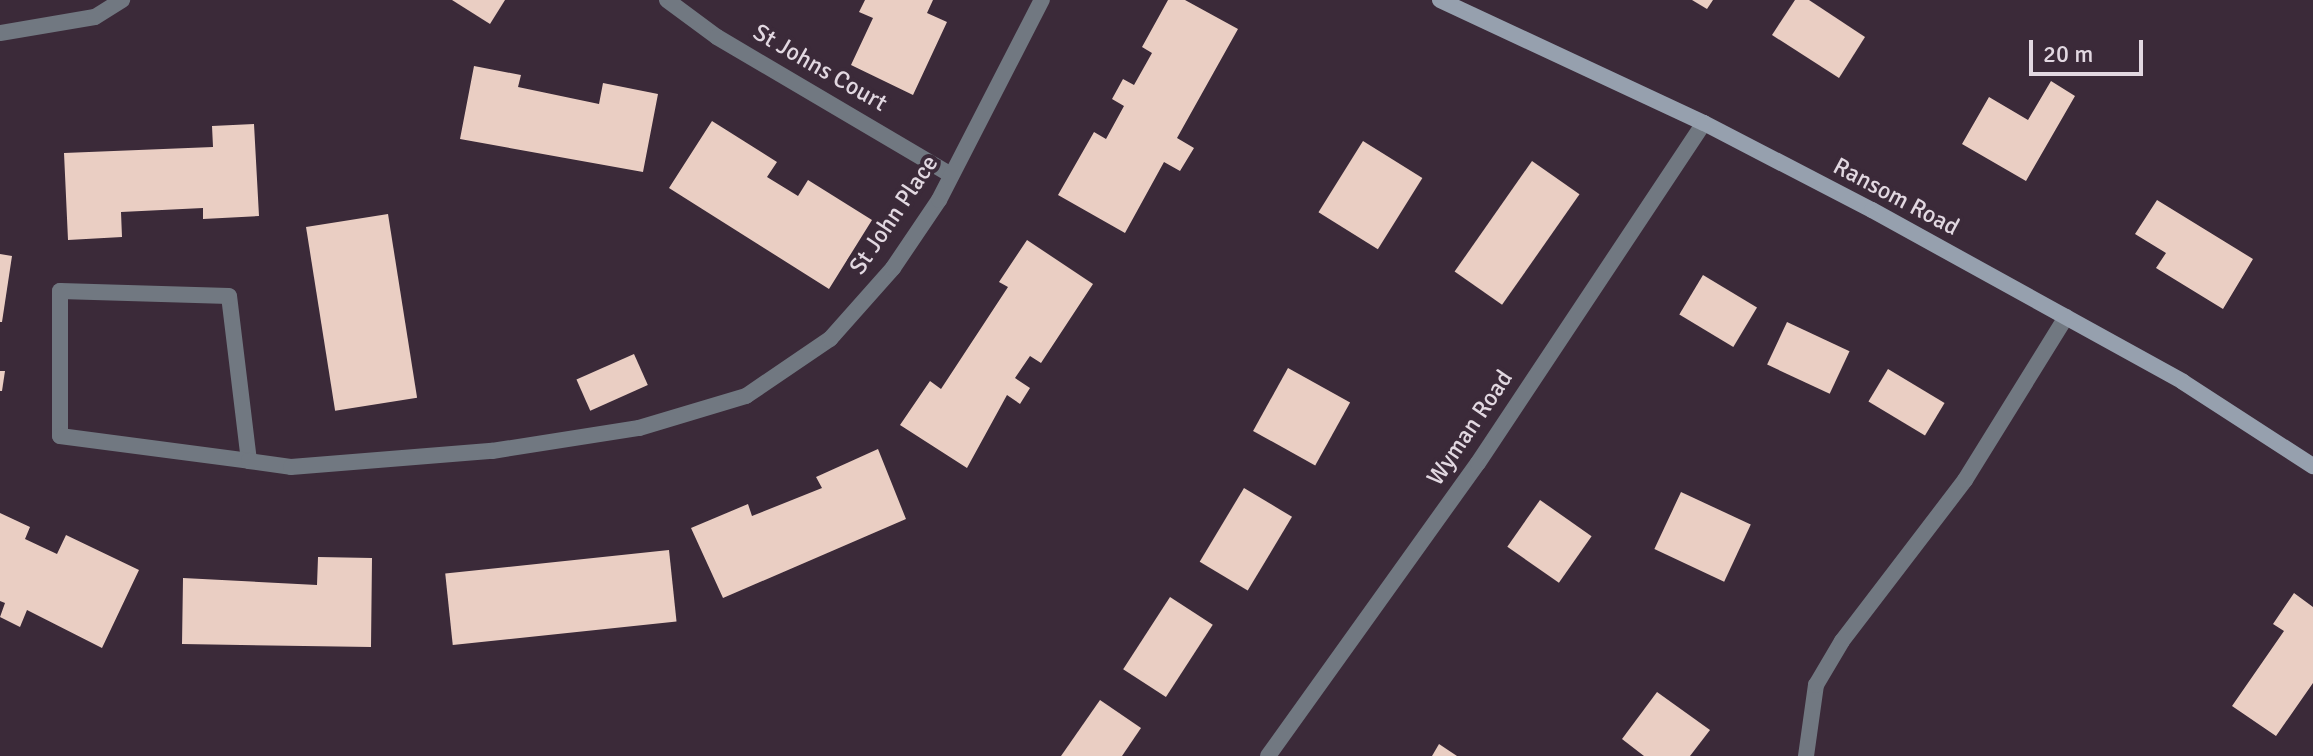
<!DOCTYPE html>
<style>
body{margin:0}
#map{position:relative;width:2313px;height:756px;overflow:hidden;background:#3b2a39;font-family:Signika,sans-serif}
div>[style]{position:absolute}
.building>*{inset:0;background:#eacec3;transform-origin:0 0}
.lane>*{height:16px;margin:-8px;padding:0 8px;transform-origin:8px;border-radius:8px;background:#717881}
.street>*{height:16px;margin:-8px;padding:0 8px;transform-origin:8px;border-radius:8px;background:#717881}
.secondary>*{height:16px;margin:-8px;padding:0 8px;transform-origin:8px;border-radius:8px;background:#96a0ae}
span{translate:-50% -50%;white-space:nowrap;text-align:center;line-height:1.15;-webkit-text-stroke:8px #3b2a39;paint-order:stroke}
.street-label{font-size:24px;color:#e2d8e1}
.scale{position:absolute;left:2029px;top:40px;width:114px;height:36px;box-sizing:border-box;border:4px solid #e2d8e1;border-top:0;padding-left:10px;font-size:24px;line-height:28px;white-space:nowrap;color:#e2d8e1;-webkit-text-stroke:6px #3b2a39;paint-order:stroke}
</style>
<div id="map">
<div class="building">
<div style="clip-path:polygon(452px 0,505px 0,490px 24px)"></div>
<div style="clip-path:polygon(865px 0,933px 0,927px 13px,947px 22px,913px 95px,851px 65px,873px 18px,859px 12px)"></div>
<div style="clip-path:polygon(1168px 0,1185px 0,1238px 29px,1177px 138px,1194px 148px,1180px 171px,1164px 162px,1125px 233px,1058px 195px,1094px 132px,1106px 139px,1124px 106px,1112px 99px,1123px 79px,1134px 85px,1152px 53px,1142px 47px)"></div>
<div style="clip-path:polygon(1692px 0,1713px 0,1707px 9px)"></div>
<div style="clip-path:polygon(1795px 0,1809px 0,1865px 37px,1839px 78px,1772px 35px)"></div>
<div style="clip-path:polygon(474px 66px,521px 75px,518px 87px,599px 104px,603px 83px,658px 94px,643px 172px,460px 139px)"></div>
<div style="clip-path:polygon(2051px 81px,2075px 96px,2026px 181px,1962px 144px,1989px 97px,2028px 120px)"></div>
<div style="clip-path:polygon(712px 121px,777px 162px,767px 177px,798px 196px,808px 180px,872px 220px,829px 289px,669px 188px)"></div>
<div style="clip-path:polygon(254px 124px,259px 216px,203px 219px,203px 208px,121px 212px,122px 237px,68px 240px,64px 153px,213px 147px,212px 126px)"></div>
<div style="left:1363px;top:141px;width:70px;height:84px;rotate:32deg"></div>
<div style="left:1532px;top:161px;width:58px;height:135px;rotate:35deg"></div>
<div style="clip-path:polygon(2157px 200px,2253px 259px,2223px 309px,2156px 268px,2166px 253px,2135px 234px)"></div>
<div style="left:388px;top:214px;width:186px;height:83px;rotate:81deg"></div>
<div style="clip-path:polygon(1027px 240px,1093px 284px,1041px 363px,1030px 356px,1015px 378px,1030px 388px,1020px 404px,1007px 395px,967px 468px,900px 425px,930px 381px,941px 389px,1008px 287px,999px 282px)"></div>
<div style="clip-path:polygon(0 254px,12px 256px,2px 322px,0 322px)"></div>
<div style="left:1703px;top:275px;width:63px;height:46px;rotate:31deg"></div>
<div style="left:1787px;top:322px;width:69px;height:47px;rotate:25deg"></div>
<div style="left:634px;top:354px;width:34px;height:63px;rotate:66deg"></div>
<div style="left:1288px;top:368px;width:71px;height:72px;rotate:29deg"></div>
<div style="left:1888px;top:369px;width:66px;height:38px;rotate:31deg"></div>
<div style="clip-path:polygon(0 371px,5px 371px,2px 391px,0 391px)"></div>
<div style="clip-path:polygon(878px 449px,906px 519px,723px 598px,691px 528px,748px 504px,752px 516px,822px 488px,816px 477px)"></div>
<div style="left:1244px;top:488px;width:56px;height:86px;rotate:31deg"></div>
<div style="left:1681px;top:492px;width:77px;height:63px;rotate:25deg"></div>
<div style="left:1540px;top:500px;width:63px;height:57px;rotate:35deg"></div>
<div style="clip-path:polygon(0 513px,30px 527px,25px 539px,57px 554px,66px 535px,139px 570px,102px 648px,27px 610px,20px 627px,0 617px,5px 603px,0 601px)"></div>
<div style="left:669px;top:550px;width:72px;height:225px;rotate:84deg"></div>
<div style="clip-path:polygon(318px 557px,372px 558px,371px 647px,182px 644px,183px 578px,317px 585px)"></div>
<div style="clip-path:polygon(2294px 593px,2313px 607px,2313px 683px,2276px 736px,2232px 706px,2284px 631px,2273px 624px)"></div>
<div style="left:1170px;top:597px;width:51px;height:86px;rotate:33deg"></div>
<div style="clip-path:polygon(1657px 692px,1710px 730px,1690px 756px,1644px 756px,1622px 739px)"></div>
<div style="clip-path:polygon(1100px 700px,1141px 728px,1122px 756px,1061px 756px)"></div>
<div style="clip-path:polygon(1439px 744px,1457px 756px,1432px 756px)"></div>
</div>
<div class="lane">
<div style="left:0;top:33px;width:96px;rotate:-9.6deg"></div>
<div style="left:95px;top:17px;width:32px;rotate:-32deg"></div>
<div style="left:1806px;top:756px;width:72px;rotate:-82deg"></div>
<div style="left:1816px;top:685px;width:51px;rotate:-59.4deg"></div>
<div style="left:1842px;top:641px;width:203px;rotate:-52.6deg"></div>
<div style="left:1965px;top:480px;width:192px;rotate:-58.2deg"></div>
</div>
<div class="street">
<div style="left:667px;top:0;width:62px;rotate:36.5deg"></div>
<div style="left:717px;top:37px;width:272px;rotate:30.5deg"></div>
<div style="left:249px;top:461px;width:166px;rotate:-96.9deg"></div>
<div style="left:229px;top:296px;width:169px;rotate:-178.3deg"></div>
<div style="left:60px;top:291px;width:145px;rotate:90deg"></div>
<div style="left:60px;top:436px;width:191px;rotate:7.5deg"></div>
<div style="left:249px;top:461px;width:42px;rotate:8.1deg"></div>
<div style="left:291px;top:467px;width:202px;rotate:-4.6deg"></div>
<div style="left:492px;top:451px;width:149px;rotate:-8.9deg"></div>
<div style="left:639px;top:428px;width:112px;rotate:-16.7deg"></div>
<div style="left:746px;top:396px;width:102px;rotate:-34.2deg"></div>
<div style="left:830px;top:339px;width:95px;rotate:-48.4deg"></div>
<div style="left:893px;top:268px;width:82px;rotate:-55.9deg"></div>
<div style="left:939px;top:200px;width:225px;rotate:-62.8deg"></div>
<div style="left:1268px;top:756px;width:360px;rotate:-54.4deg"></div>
<div style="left:1478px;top:463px;width:408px;rotate:-56.4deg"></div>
</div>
<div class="secondary">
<div style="left:1440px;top:0;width:291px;rotate:25deg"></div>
<div style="left:1704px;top:123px;width:189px;rotate:27.4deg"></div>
<div style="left:1872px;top:210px;width:355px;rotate:28.9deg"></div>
<div style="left:2183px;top:382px;width:155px;rotate:32.9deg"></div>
</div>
<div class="street-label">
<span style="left:820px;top:68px;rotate:30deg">St Johns Court</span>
<span style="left:1896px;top:197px;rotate:28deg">Ransom Road</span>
<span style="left:894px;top:215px;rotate:-56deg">St John Place</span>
<span style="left:1470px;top:428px;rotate:-56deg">Wyman Road</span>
</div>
<div class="scale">20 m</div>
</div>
